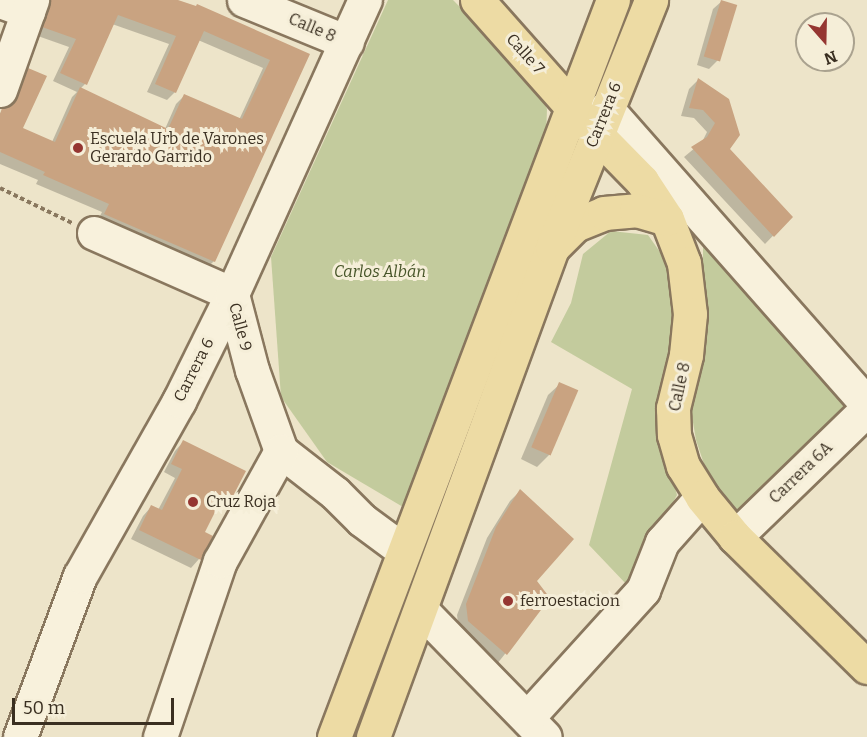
<!DOCTYPE html>
<meta charset="utf-8">
<style>
body{margin:0}
#map{position:relative;width:867px;height:737px;overflow:hidden;background:#ede4c9;font-family:Bitter,serif}
div>[style]{position:absolute}
.green>*{inset:0;background:#c3cb9d}
.shadow>*{inset:0;background:#0003}
.building>*{inset:0;background:#c9a381;transform-origin:0 0}
.path>*{height:4px;margin-top:-2px;transform-origin:0;background:repeating-linear-gradient(90deg,#89775e 0 4.5px,transparent 0 7.5px)}
.roads{filter:drop-shadow(2px 0 #89775e) drop-shadow(-2px 0 #89775e) drop-shadow(0 2px #89775e) drop-shadow(0 -2px #89775e)}
.minor>*{height:33px;margin:-16.5px;padding:0 16.5px;transform-origin:16.5px;border-radius:16.5px;background:#f8f1dc}
.major>*{height:33px;margin:-16.5px;padding:0 16.5px;transform-origin:16.5px;border-radius:16.5px;background:#eddba4}
.dots>*{width:16px;height:16px;translate:-50% -50%;box-sizing:border-box;border:3px solid #f5eed8;border-radius:50%}
span{translate:-50% -50%;white-space:nowrap;text-align:center;line-height:1.15;-webkit-text-stroke:6px #f5eed8;paint-order:stroke}
.street-label{font-size:16px;color:#3a2f21}
.poi-label{font-size:16px;color:#3a2f21}
.left{translate:0 -50%;text-align:left}
.park-label{font-size:16px;color:#475529;font-style:italic}
.north{position:absolute;left:795px;top:12px;width:60px;height:60px;box-sizing:border-box;background:#f5eed8;border:2px solid #aaa28f;border-radius:50%;rotate:160deg;font-size:16px;font-weight:700;line-height:24px;text-align:center;color:#3a2f21}
.north::after{content:'';display:block;margin:auto;width:21px;height:27px;background:#953631;clip-path:polygon(50% 0,100% 100%,50% 72%,0 100%)}
.scale{position:absolute;left:12px;top:698px;width:162px;height:27px;box-sizing:border-box;border:3px solid #3a2f21;border-top:0;padding-left:8px;font-size:18px;line-height:21px;white-space:nowrap;color:#3a2f21;-webkit-text-stroke:4px #f5eed8;paint-order:stroke}
</style>
<div id="map">
<div class="green">
<div style="clip-path:polygon(388px 0,453px 0,534px 82px,547px 109px,546px 137px,403px 507px,327px 462px,281px 397px,271px 257px)"></div>
<div style="clip-path:polygon(611px 231px,648px 235px,672px 269px,677px 306px,664px 379px,661px 435px,677px 495px,628px 586px,589px 545px,632px 389px,551px 342px,571px 303px,583px 254px)"></div>
<div style="clip-path:polygon(703px 237px,845px 405px,736px 522px,711px 485px,696px 440px,688px 393px,703px 288px)"></div>
</div>
<div class="shadow">
<div style="clip-path:polygon(evenodd,40px 0,174px 0,308px 54px,214px 261px,206px 269px,97px 222px,102px 212px,36px 184px,38px 180px,0 164px,0 113px,10px 107px,20px 77px,28px 69px,21px 129px,52px 142px,72px 97px,77px 92px,53px 81px,69px 47px,35px 35px,40px 0,112px 24px,169px 44px,147px 92px,167px 100px,175px 92px,198px 40px,263px 68px,239px 120px,184px 96px,176px 104px,165px 129px,80px 89px,85px 84px,112px 24px)"></div>
<div style="clip-path:polygon(722px 1px,718px 60px,709px 69px,697px 65px,713px 9px)"></div>
<div style="clip-path:polygon(698px 80px,728px 149px,791px 217px,765px 244px,684px 157px,702px 142px,707px 132px,694px 118px,681px 116px,689px 89px)"></div>
<div style="clip-path:polygon(560px 384px,576px 391px,549px 455px,537px 467px,521px 459px,548px 395px)"></div>
<div style="clip-path:polygon(183px 442px,231px 497px,222px 506px,218px 503px,203px 533px,199px 559px,191px 568px,131px 539px,143px 516px,151px 507px,158px 510px,175px 478px,164px 472px,175px 451px)"></div>
<div style="clip-path:polygon(520px 491px,536px 581px,549px 598px,497px 664px,459px 631px,457px 615px,487px 538px,510px 501px)"></div>
</div>
<div class="building">
<div style="clip-path:polygon(50px 0,178px 0,196px 6px,197px 4px,310px 54px,215px 262px,104px 214px,109px 204px,43px 175px,45px 172px,0 152px,0 114px,2px 108px,12px 105px,17px 97px,28px 68px,47px 76px,23px 128px,55px 142px,80px 87px,168px 129px,184px 94px,242px 119px,270px 60px,204px 31px,176px 93px,155px 84px,176px 36px,118px 15px,87px 85px,60px 73px,76px 39px,42px 27px)"></div>
<div style="left:721px;top:0;width:17px;height:59px;rotate:17deg"></div>
<div style="clip-path:polygon(698px 78px,729px 99px,740px 135px,730px 149px,793px 217px,774px 237px,691px 147px,707px 137px,715px 123px,703px 110px,689px 108px)"></div>
<div style="left:559px;top:382px;width:21px;height:71px;rotate:23deg"></div>
<div style="clip-path:polygon(183px 440px,246px 471px,232px 498px,224px 494px,205px 532px,213px 536px,201px 560px,139px 530px,151px 505px,162px 510px,182px 469px,171px 464px)"></div>
<div style="clip-path:polygon(520px 489px,574px 539px,537px 581px,550px 598px,507px 655px,468px 621px,466px 604px,496px 527px)"></div>
</div>
<div class="path">
<div style="left:0;top:188px;width:80px;rotate:25.9deg"></div>
</div>
<div class="roads">
<div class="minor">
<div style="left:244px;top:0;width:111px;rotate:22.2deg"></div>
<div style="left:0;top:1px;width:30px;rotate:20deg"></div>
<div style="left:0;top:90px;width:96px;rotate:-70.4deg"></div>
<div style="left:606px;top:108px;width:395px;rotate:48.6deg"></div>
<div style="left:94px;top:233px;width:151px;rotate:23.8deg"></div>
<div style="left:232px;top:294px;width:79px;rotate:75.3deg"></div>
<div style="left:252px;top:370px;width:86px;rotate:70.3deg"></div>
<div style="left:281px;top:451px;width:68px;rotate:37.9deg"></div>
<div style="left:335px;top:493px;width:38px;rotate:45deg"></div>
<div style="left:362px;top:520px;width:52px;rotate:36.4deg"></div>
<div style="left:735px;top:537px;width:184px;rotate:-44.1deg"></div>
<div style="left:421px;top:610px;width:177px;rotate:45.7deg"></div>
<div style="left:527px;top:718px;width:173px;rotate:-47.8deg"></div>
<div style="left:643px;top:590px;width:52px;rotate:-68.4deg"></div>
<div style="left:662px;top:542px;width:60px;rotate:-48.4deg"></div>
<div style="left:20px;top:737px;width:172px;rotate:-69.6deg"></div>
<div style="left:80px;top:576px;width:201px;rotate:-60.5deg"></div>
<div style="left:179px;top:401px;width:119px;rotate:-63.6deg"></div>
<div style="left:232px;top:294px;width:323px;rotate:-65.7deg"></div>
<div style="left:160px;top:737px;width:186px;rotate:-71.2deg"></div>
<div style="left:220px;top:561px;width:126px;rotate:-61deg"></div>
</div>
<div class="major">
<div style="left:477px;top:0;width:179px;rotate:48.4deg"></div>
<div style="left:596px;top:134px;width:66px;rotate:45.6deg"></div>
<div style="left:642px;top:181px;width:45px;rotate:56.7deg"></div>
<div style="left:667px;top:219px;width:47px;rotate:68.9deg"></div>
<div style="left:684px;top:263px;width:51px;rotate:83.3deg"></div>
<div style="left:690px;top:314px;width:41px;rotate:95.6deg"></div>
<div style="left:686px;top:355px;width:55px;rotate:103.8deg"></div>
<div style="left:673px;top:408px;width:27px;rotate:88deg"></div>
<div style="left:674px;top:435px;width:32px;rotate:74deg"></div>
<div style="left:683px;top:466px;width:36px;rotate:58deg"></div>
<div style="left:702px;top:497px;width:52px;rotate:50.5deg"></div>
<div style="left:735px;top:537px;width:185px;rotate:44.6deg"></div>
<div style="left:553px;top:247px;width:31px;rotate:-45deg"></div>
<div style="left:575px;top:225px;width:31px;rotate:-22deg"></div>
<div style="left:604px;top:213px;width:32px;rotate:-5deg"></div>
<div style="left:636px;top:210px;width:32px;rotate:16deg"></div>
<div style="left:334px;top:737px;width:788px;rotate:-69.27deg"></div>
<div style="left:373px;top:737px;width:521px;rotate:-69.89deg"></div>
<div style="left:552px;top:248px;width:267px;rotate:-68.2deg"></div>
</div>
</div>
<div class="dots">
<div style="left:78px;top:148px;background:#953631"></div>
<div style="left:193px;top:502px;background:#953631"></div>
<div style="left:508px;top:601px;background:#953631"></div>
</div>
<div class="street-label">
<span style="left:312px;top:28px;rotate:23deg">Calle 8</span>
<span style="left:525px;top:54px;rotate:48deg">Calle 7</span>
<span style="left:604px;top:115px;rotate:-68deg">Carrera 6</span>
<span style="left:240px;top:327px;rotate:75deg">Calle 9</span>
<span style="left:194px;top:370px;rotate:-63deg">Carrera 6</span>
<span style="left:680px;top:387px;rotate:-78deg">Calle 8</span>
<span style="left:801px;top:473px;rotate:-44deg">Carrera 6A</span>
</div>
<div class="poi-label">
<span class="left" style="left:90px;top:148px">Escuela Urb de Varones<br>Gerardo Garrido</span>
<span class="left" style="left:206px;top:502px">Cruz Roja</span>
<span class="left" style="left:520px;top:601px">ferroestacion</span>
</div>
<div class="park-label">
<span style="left:380px;top:272px">Carlos Albán</span>
</div>
<div class="north">N</div>
<div class="scale">50 m</div>
</div>
